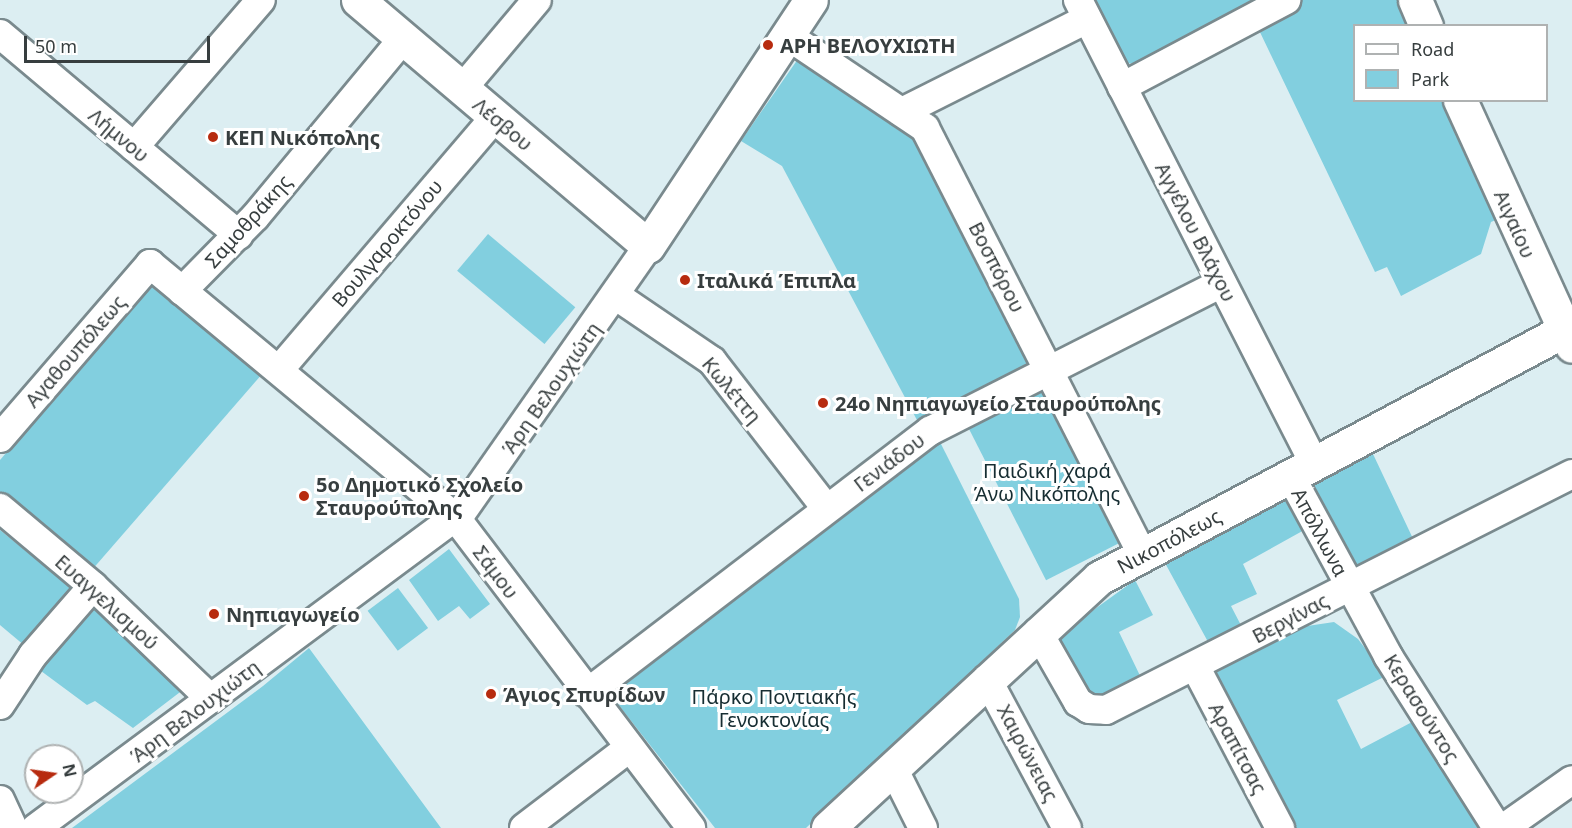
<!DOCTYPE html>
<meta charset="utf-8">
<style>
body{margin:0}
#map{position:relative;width:1572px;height:828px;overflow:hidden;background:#dceef2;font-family:"Noto Sans",sans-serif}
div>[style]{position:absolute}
.green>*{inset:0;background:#82cfdf;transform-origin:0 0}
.roads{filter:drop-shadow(2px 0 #7a8a8e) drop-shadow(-2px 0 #7a8a8e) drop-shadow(0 2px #7a8a8e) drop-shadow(0 -2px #7a8a8e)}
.street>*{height:28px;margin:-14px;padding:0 14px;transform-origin:14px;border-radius:14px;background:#fff}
.secondary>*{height:33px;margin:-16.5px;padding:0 16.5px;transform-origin:16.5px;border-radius:16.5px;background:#fff}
.dots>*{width:16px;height:16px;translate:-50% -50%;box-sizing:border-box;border:3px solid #fff;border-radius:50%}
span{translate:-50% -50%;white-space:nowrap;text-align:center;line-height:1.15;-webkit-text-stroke:6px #fff;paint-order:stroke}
.poi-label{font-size:20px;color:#373e3f;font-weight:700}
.left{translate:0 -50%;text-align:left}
.street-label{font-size:20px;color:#373e3f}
.park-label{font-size:20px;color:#162d32}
.legend{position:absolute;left:1353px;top:24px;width:195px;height:78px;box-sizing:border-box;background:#fff;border:2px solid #afb2b2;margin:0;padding:8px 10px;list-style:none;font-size:18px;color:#373e3f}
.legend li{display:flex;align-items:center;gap:12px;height:30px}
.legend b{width:30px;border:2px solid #afb2b2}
.north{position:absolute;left:24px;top:744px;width:60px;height:60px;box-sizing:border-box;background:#fff;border:2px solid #afb2b2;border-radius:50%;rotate:77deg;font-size:16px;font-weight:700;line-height:24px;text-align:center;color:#373e3f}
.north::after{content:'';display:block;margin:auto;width:21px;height:27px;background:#b72b0f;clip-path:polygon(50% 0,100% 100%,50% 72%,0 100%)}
.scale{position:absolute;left:24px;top:36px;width:186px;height:27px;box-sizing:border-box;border:3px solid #373e3f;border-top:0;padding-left:8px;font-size:18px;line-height:21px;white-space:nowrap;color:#373e3f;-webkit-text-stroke:4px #fff;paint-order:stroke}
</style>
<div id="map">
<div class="green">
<div style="clip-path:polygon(1092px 0,1404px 0,1416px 25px,1354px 26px,1354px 100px,1450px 101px,1503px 217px,1491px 222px,1481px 254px,1401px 296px,1387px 267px,1375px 272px,1258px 28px,1136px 64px,1124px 63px)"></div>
<div style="clip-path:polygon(800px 56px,908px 125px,1033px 362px,918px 422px,782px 166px,741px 141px)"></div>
<div style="left:488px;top:234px;width:114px;height:48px;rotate:40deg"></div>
<div style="clip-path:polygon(155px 281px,263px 373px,91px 571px,0 495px,0 460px)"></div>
<div style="left:1045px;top:380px;width:179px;height:90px;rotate:63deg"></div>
<div style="clip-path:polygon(940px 442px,1019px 599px,1020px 617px,1015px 630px,806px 828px,715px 828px,610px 694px)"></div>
<div style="clip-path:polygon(1373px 454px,1416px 545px,1354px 577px,1324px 519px,1243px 564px,1257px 594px,1231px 606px,1246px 635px,1213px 651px,1165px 563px)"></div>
<div style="clip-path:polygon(0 530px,74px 590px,25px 646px,0 625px)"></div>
<div style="clip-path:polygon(449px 549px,490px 604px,470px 619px,459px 606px,438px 621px,409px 580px)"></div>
<div style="clip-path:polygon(1135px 580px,1153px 615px,1119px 632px,1144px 684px,1110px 701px,1089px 697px,1056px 637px)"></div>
<div style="left:398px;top:588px;width:50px;height:38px;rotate:53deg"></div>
<div style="clip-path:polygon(92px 604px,188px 686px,133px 728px,95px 701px,87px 705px,37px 668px)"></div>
<div style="clip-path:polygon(1334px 622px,1358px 639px,1386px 676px,1337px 700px,1361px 749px,1414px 721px,1483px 828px,1296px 828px,1210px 671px,1294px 628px)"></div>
<div style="clip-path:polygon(309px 648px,441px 828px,72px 828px,263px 686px)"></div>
</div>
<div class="roads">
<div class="street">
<div style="left:1078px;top:0;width:522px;rotate:62.99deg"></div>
<div style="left:0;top:34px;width:312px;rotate:40.1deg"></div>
<div style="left:788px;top:36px;width:165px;rotate:33.9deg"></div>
<div style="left:925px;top:128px;width:478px;rotate:63deg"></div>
<div style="left:1122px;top:87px;width:186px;rotate:-27.9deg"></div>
<div style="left:462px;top:89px;width:116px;rotate:-49.9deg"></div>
<div style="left:902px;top:112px;width:207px;rotate:-26.7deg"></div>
<div style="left:134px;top:147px;width:194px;rotate:-49.2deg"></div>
<div style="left:182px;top:291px;width:104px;rotate:-45.4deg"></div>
<div style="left:255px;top:217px;width:231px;rotate:-50.3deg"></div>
<div style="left:615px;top:295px;width:117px;rotate:34.2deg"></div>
<div style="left:712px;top:361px;width:187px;rotate:52.2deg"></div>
<div style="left:279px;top:370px;width:333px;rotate:-49.5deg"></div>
<div style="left:0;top:438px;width:230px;rotate:-49.2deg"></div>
<div style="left:150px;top:264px;width:398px;rotate:39.7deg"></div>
<div style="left:456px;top:518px;width:389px;rotate:52.8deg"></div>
<div style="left:1291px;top:477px;width:204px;rotate:61.5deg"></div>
<div style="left:1388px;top:656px;width:204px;rotate:57.6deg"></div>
<div style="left:0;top:508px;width:121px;rotate:40deg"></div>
<div style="left:93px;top:586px;width:163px;rotate:43.8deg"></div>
<div style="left:1038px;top:632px;width:81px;rotate:60.3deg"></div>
<div style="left:1078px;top:702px;width:13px;rotate:32deg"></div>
<div style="left:1089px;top:709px;width:17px;rotate:3deg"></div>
<div style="left:1106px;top:710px;width:522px;rotate:-26.86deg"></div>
<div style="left:1196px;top:668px;width:181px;rotate:62.3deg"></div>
<div style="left:987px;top:679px;width:169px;rotate:61.8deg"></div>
<div style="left:587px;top:693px;width:432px;rotate:-37.4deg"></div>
<div style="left:930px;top:431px;width:327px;rotate:-26.9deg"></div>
<div style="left:0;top:705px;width:60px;rotate:-56.6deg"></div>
<div style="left:33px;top:655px;width:91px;rotate:-49deg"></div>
<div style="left:893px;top:768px;width:67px;rotate:63.4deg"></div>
<div style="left:0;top:800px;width:31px;rotate:65deg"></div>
<div style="left:36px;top:828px;width:530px;rotate:-36.57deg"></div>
<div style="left:462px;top:512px;width:325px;rotate:-55deg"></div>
<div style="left:524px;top:828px;width:132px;rotate:-37.3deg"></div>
<div style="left:1504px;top:828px;width:83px;rotate:-35.2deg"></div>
</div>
<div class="secondary">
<div style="left:358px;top:0;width:380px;rotate:40.3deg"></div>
<div style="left:648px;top:246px;width:295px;rotate:-56.5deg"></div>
<div style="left:1415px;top:0;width:28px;rotate:67deg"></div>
<div style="left:1460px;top:100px;width:270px;rotate:65.5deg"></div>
<div style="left:828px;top:828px;width:369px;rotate:-42.7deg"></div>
<div style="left:1099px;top:578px;width:526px;rotate:-28.03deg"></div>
</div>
</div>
<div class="dots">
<div style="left:768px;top:45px;background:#b72b0f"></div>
<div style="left:213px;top:137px;background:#b72b0f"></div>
<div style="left:685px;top:280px;background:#b72b0f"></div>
<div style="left:823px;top:403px;background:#b72b0f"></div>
<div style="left:304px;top:496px;background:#b72b0f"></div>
<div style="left:214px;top:614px;background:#b72b0f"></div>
<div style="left:491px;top:694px;background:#b72b0f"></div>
</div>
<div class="poi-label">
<span class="left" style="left:780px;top:45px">ΑΡΗ ΒΕΛΟΥΧΙΩΤΗ</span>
<span class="left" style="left:225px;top:137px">ΚΕΠ Νικόπολης</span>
<span class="left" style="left:697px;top:280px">Ιταλικά Έπιπλα</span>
<span class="left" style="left:835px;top:403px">24ο Νηπιαγωγείο Σταυρούπολης</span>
<span class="left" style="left:316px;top:496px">5ο Δημοτικό Σχολείο<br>Σταυρούπολης</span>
<span class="left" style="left:226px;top:614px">Νηπιαγωγείο</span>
<span class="left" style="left:503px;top:694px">Άγιος Σπυρίδων</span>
</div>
<div class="street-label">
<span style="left:503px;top:124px;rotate:40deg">Λέσβου</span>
<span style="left:119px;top:135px;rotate:40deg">Λήμνου</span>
<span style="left:248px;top:221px;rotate:-48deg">Σαμοθράκης</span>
<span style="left:1515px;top:224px;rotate:66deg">Αιγαίου</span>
<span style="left:1196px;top:232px;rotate:63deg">Αγγέλου Βλάχου</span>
<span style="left:387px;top:243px;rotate:-50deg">Βουλγαροκτόνου</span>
<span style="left:997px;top:267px;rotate:63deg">Βοσπόρου</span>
<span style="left:75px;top:351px;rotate:-49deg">Αγαθουπόλεως</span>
<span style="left:551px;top:388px;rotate:-55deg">Άρη Βελουχιώτη</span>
<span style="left:732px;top:390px;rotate:50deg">Κωλέττη</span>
<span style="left:889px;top:462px;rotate:-37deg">Γενιάδου</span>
<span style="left:1320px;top:532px;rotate:62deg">Απόλλωνα</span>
<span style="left:1169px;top:541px;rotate:-28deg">Νικοπόλεως</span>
<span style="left:496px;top:572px;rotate:53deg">Σάμου</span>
<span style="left:107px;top:602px;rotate:42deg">Ευαγγελισμού</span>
<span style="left:1290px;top:618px;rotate:-28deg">Βεργίνας</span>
<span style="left:1422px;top:708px;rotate:58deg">Κερασούντος</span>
<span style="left:195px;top:711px;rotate:-37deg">Άρη Βελουχιώτη</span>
<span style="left:1238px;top:748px;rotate:62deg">Αραπίτσας</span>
<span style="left:1028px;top:753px;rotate:62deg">Χαιρώνειας</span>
</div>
<div class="park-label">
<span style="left:1047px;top:482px">Παιδική χαρά<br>Άνω Νικόπολης</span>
<span style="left:774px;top:708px">Πάρκο Ποντιακής<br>Γενοκτονίας</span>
</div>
<ul class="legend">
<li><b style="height:8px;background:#fff"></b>Road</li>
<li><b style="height:16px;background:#82cfdf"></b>Park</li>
</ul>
<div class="north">N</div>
<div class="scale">50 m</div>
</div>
